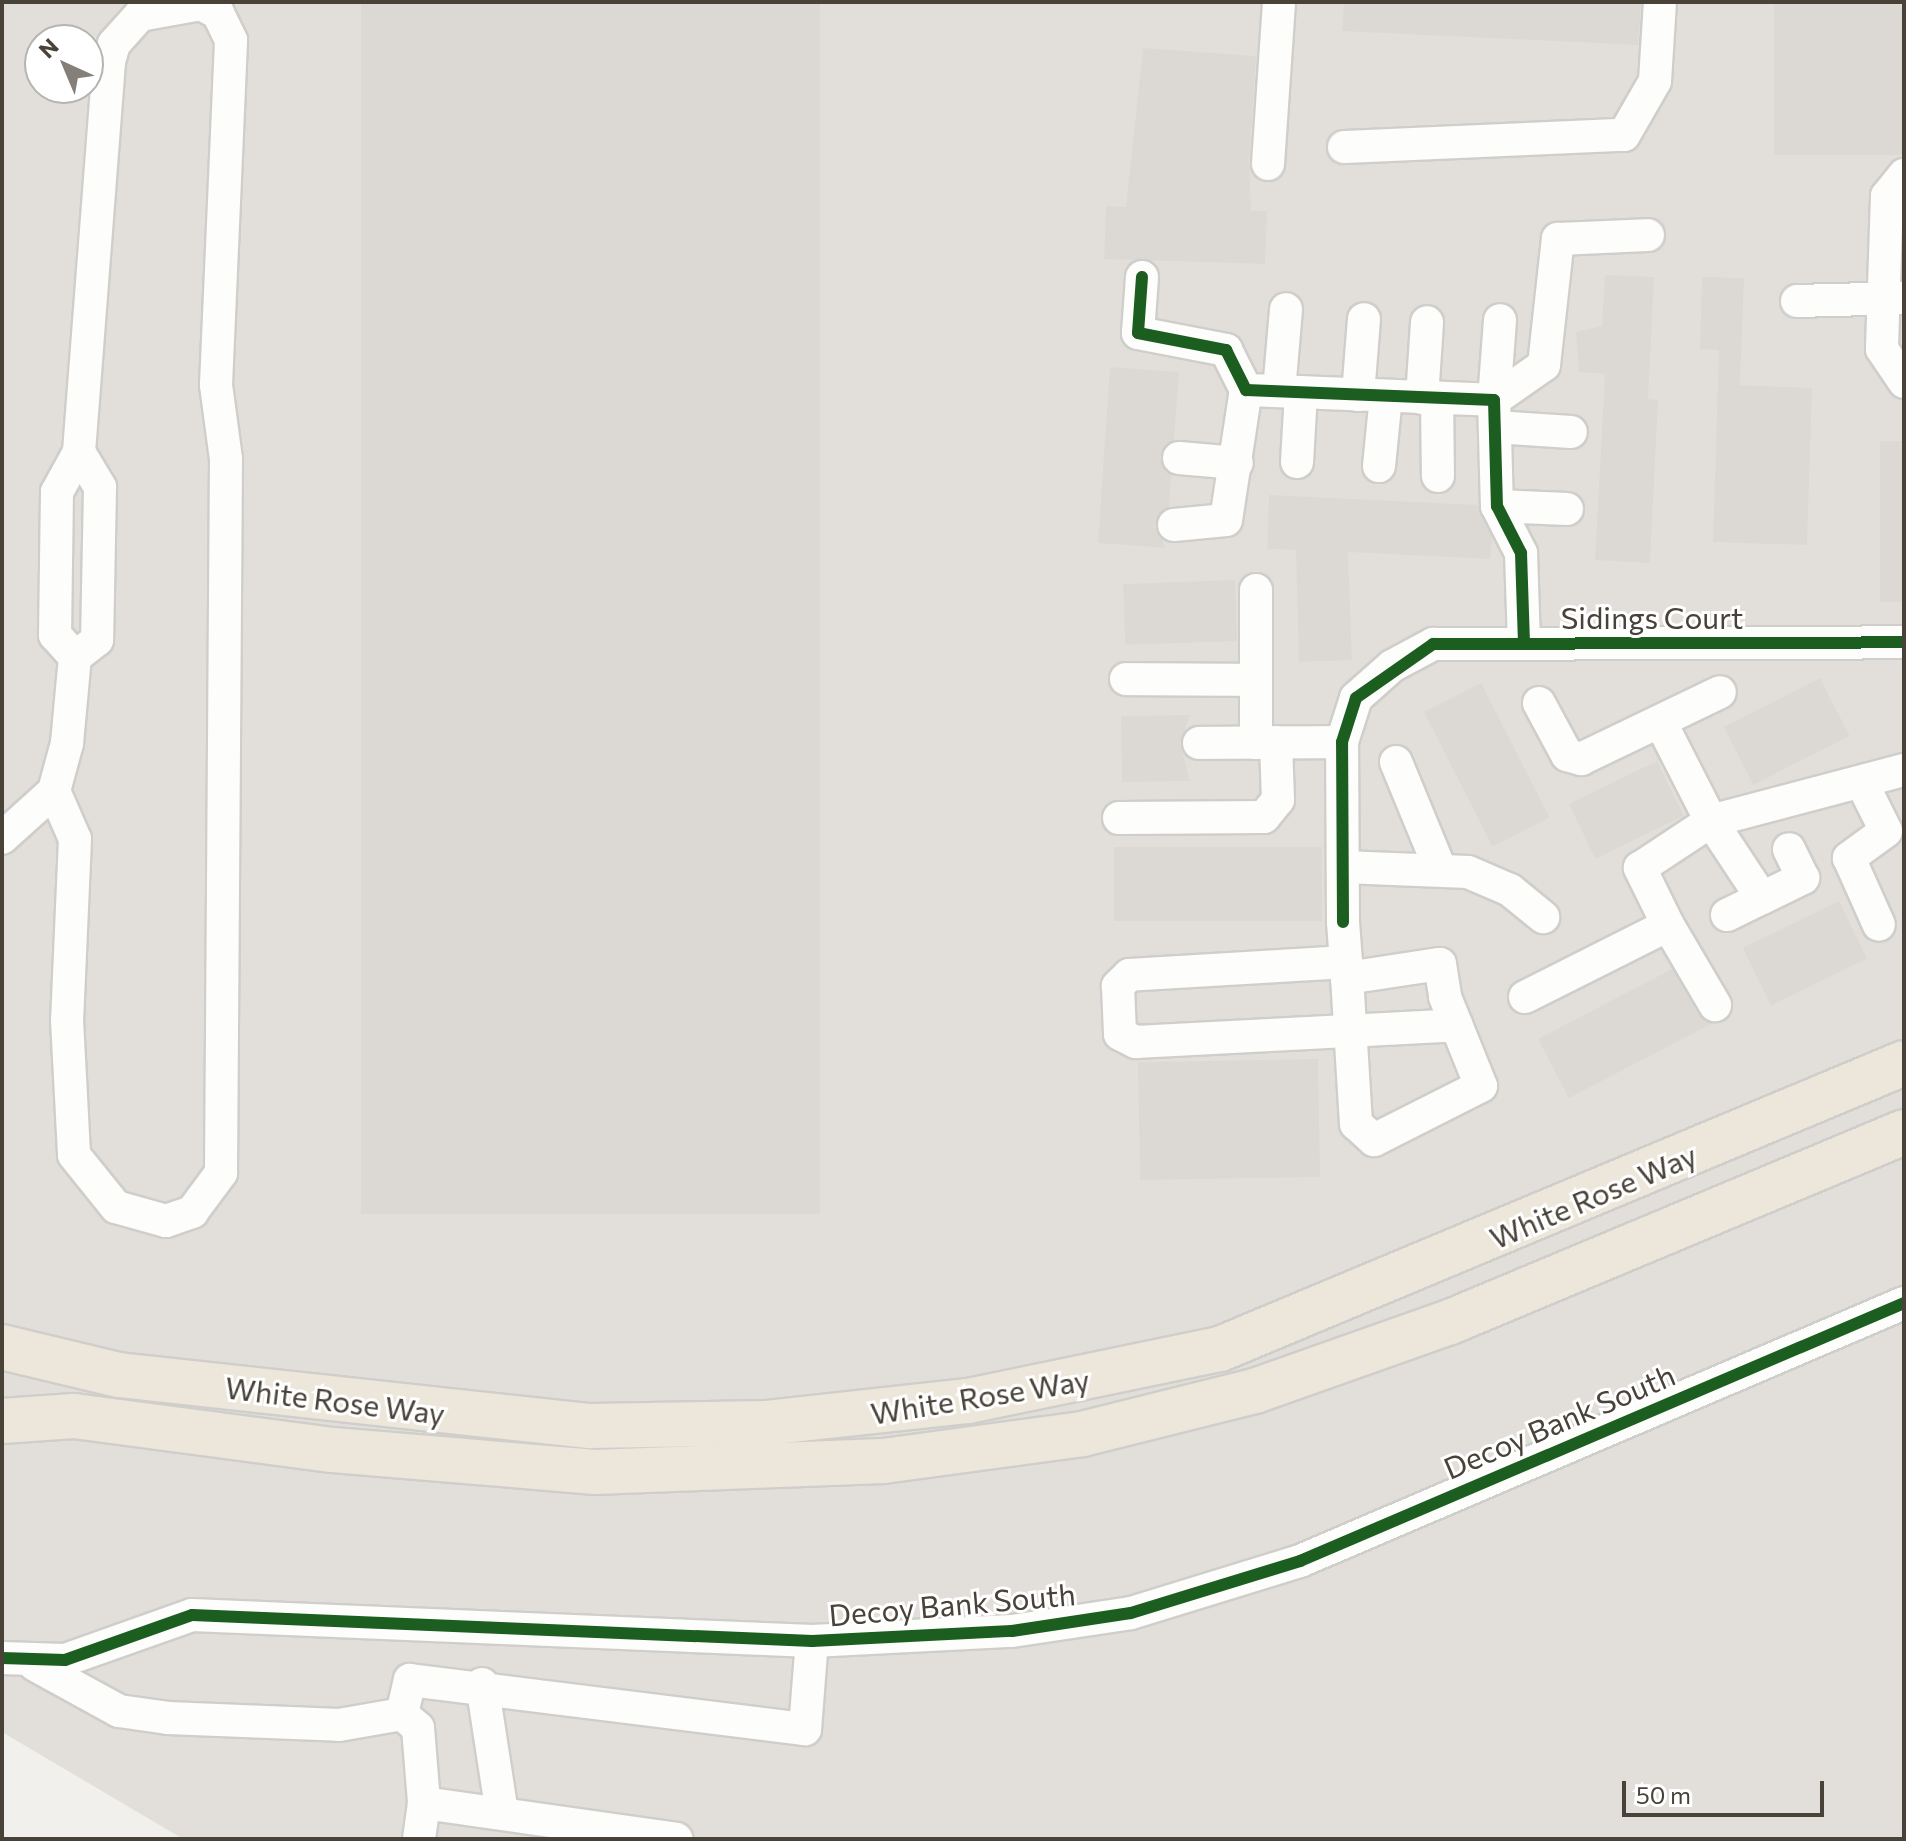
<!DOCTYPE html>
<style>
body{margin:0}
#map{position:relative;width:1906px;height:1841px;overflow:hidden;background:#f2f0ec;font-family:Commissioner,sans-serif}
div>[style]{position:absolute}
.industrial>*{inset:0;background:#e2dfdb}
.building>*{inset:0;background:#dcd9d5;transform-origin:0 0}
.roads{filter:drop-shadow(2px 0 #d0ceca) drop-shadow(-2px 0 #d0ceca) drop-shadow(0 2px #d0ceca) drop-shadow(0 -2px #d0ceca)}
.minor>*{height:32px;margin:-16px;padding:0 16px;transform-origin:16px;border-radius:16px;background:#fdfdfc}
.highway>*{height:44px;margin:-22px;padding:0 22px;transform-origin:22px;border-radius:22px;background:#ece6db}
.cycleway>*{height:12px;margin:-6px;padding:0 6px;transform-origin:6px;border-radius:6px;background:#1b5e20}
span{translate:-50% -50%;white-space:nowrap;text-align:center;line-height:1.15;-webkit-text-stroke:6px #fff;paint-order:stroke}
.street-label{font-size:30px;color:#484239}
.frame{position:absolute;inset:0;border:4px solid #484239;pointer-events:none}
.north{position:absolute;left:24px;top:24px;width:80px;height:80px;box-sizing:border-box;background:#fff;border:2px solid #b6b3b0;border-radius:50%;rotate:316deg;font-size:22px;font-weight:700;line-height:32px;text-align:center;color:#484239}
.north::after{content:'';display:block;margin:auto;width:28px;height:36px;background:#847f78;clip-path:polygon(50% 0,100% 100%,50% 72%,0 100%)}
.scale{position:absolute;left:1622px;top:1781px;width:202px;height:36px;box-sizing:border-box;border:4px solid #484239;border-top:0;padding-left:10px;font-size:24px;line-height:28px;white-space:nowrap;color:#484239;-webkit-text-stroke:6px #fff;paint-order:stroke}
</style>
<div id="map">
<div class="industrial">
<div style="clip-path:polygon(evenodd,2px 2px,1904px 2px,1904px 1839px,183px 1839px,2px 1732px,2px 2px,40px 40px,88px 40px,88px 88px,40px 88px,40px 40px)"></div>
</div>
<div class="building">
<div style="left:361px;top:2px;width:459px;height:1212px"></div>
<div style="clip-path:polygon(1344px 2px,1641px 2px,1638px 45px,1342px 31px)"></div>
<div style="left:1774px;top:2px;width:130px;height:153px"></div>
<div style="clip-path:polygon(1143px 48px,1256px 56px,1249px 163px,1251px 211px,1267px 211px,1265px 264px,1104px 259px,1106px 206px,1126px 207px)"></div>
<div style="clip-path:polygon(1605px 275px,1654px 277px,1648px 399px,1658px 400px,1650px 563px,1595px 560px,1605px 374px,1579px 372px,1576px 332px,1602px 326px)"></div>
<div style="clip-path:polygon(1702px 277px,1744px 278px,1740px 385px,1812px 388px,1807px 545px,1713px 542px,1719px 350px,1700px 349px)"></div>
<div style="clip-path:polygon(1110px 367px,1179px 372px,1174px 440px,1160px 457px,1171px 475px,1169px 507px,1155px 526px,1166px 548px,1098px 543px)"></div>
<div style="left:1880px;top:441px;width:24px;height:161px"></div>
<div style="clip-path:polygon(1269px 495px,1478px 505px,1492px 537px,1490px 559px,1348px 552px,1352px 660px,1299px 662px,1296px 550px,1267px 549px)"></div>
<div style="left:1235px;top:580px;width:61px;height:112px;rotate:88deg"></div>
<div style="left:1820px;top:678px;width:65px;height:108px;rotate:63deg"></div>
<div style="left:1481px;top:683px;width:151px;height:64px;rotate:63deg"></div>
<div style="clip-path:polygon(1190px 715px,1180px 744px,1190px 781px,1122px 782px,1121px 716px)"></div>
<div style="left:1657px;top:761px;width:61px;height:98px;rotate:64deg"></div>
<div style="left:1114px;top:847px;width:208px;height:74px"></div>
<div style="left:1839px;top:901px;width:64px;height:107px;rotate:64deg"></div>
<div style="clip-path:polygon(1672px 969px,1699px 1015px,1713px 1023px,1569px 1098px,1538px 1039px)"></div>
<div style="left:1318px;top:1059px;width:118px;height:180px;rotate:89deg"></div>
</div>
<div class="roads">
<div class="minor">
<div style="left:1344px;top:147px;width:280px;rotate:-2.5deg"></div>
<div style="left:1624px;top:135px;width:62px;rotate:-60.1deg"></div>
<div style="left:1655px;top:81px;width:79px;rotate:-86.4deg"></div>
<div style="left:1268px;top:164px;width:162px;rotate:-86.1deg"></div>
<div style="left:1904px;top:175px;width:27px;rotate:129deg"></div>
<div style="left:1887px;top:196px;width:153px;rotate:91.9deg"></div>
<div style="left:1882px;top:349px;width:40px;rotate:56deg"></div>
<div style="left:1142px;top:277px;width:56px;rotate:94.1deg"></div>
<div style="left:1138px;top:333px;width:90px;rotate:10.9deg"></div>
<div style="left:1226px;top:350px;width:45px;rotate:63.4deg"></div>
<div style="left:1246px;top:390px;width:248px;rotate:2.3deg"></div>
<div style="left:1494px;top:400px;width:106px;rotate:88.4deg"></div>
<div style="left:1497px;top:506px;width:53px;rotate:62.9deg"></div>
<div style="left:1521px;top:553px;width:91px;rotate:88.1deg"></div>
<div style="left:1797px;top:301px;width:107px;rotate:-1.6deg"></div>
<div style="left:1279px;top:391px;width:82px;rotate:-85.1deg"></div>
<div style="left:1358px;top:395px;width:76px;rotate:-85.5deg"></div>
<div style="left:1422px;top:398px;width:76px;rotate:-86.2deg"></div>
<div style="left:1437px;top:398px;width:78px;rotate:89.3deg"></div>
<div style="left:1494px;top:400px;width:61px;rotate:-35deg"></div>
<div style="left:1544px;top:365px;width:127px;rotate:-83.7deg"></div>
<div style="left:1558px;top:239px;width:90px;rotate:-2.5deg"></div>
<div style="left:1494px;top:400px;width:80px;rotate:-85.7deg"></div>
<div style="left:1495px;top:427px;width:76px;rotate:3.8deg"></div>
<div style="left:1179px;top:458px;width:58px;rotate:4.9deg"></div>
<div style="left:1297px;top:462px;width:70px;rotate:-86.7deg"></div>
<div style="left:1379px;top:466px;width:70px;rotate:-84.3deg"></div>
<div style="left:1497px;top:506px;width:70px;rotate:2.5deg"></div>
<div style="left:1174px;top:525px;width:52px;rotate:-5.5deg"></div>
<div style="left:1226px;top:520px;width:132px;rotate:-81.3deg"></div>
<div style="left:1126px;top:679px;width:130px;rotate:0.4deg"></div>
<div style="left:1539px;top:703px;width:59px;rotate:61.7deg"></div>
<div style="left:1567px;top:755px;width:15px;rotate:16deg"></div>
<div style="left:1581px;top:759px;width:154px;rotate:-25.7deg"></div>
<div style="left:1661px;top:723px;width:110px;rotate:63deg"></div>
<div style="left:1711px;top:821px;width:92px;rotate:56.5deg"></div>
<div style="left:1762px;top:898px;width:46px;rotate:-26deg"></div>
<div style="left:1803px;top:878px;width:32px;rotate:-116deg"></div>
<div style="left:1199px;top:743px;width:143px;rotate:-0.4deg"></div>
<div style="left:1256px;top:743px;width:153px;rotate:-90deg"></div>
<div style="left:1396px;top:762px;width:116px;rotate:67.6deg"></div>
<div style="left:1863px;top:785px;width:51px;rotate:63.4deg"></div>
<div style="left:1886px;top:831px;width:46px;rotate:143.9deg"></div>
<div style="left:1849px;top:858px;width:73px;rotate:65.9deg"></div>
<div style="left:54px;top:791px;width:52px;rotate:66.4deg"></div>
<div style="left:75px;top:839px;width:181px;rotate:92.5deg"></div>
<div style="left:67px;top:1020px;width:135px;rotate:87deg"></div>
<div style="left:74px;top:1155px;width:67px;rotate:51.1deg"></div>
<div style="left:116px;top:1207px;width:52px;rotate:15.6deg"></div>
<div style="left:166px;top:1221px;width:28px;rotate:-19deg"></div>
<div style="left:192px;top:1212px;width:49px;rotate:-53.4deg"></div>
<div style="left:221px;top:1173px;width:714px;rotate:-89.6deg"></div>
<div style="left:226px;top:459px;width:75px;rotate:-97.7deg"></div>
<div style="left:216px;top:385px;width:345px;rotate:-87.5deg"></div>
<div style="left:231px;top:40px;width:30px;rotate:-116deg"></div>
<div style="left:218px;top:13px;width:19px;rotate:-152deg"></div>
<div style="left:201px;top:4px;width:62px;rotate:169.8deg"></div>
<div style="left:140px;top:15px;width:39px;rotate:132deg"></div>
<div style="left:114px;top:44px;width:19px;rotate:106deg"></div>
<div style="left:109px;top:62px;width:391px;rotate:94.4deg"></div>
<div style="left:79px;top:452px;width:41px;rotate:59deg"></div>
<div style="left:100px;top:487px;width:153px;rotate:91.1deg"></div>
<div style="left:97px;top:640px;width:28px;rotate:142deg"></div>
<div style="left:1119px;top:818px;width:145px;rotate:-0.4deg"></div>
<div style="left:1264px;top:817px;width:22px;rotate:-51deg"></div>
<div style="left:1278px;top:800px;width:58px;rotate:-92deg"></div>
<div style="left:2px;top:838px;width:70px;rotate:-42.1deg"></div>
<div style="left:54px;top:791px;width:50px;rotate:-74.8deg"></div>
<div style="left:67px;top:743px;width:86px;rotate:-84.7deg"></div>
<div style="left:75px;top:657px;width:30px;rotate:-132deg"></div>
<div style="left:55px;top:635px;width:143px;rotate:-89.2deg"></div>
<div style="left:57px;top:492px;width:46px;rotate:-61.2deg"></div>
<div style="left:1343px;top:867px;width:125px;rotate:2.3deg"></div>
<div style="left:1468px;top:872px;width:46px;rotate:23.2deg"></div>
<div style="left:1510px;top:890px;width:43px;rotate:39.3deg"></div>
<div style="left:1727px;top:915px;width:39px;rotate:-26deg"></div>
<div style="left:1668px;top:925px;width:93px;rotate:59.6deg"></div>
<div style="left:1346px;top:962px;width:217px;rotate:176.6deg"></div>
<div style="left:1129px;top:975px;width:16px;rotate:135deg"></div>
<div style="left:1118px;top:986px;width:48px;rotate:87.6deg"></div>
<div style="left:1120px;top:1034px;width:18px;rotate:27deg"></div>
<div style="left:1136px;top:1042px;width:321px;rotate:-3deg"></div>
<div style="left:1347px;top:978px;width:94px;rotate:-8.6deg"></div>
<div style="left:1440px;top:964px;width:33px;rotate:81deg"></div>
<div style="left:1445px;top:997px;width:96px;rotate:68deg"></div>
<div style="left:1481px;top:1086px;width:120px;rotate:153.2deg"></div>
<div style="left:1374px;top:1140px;width:24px;rotate:-138deg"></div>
<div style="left:1356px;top:1124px;width:146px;rotate:-93.5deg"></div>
<div style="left:1347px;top:978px;width:16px;rotate:-94deg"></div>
<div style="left:1346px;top:962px;width:40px;rotate:-94.3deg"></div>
<div style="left:1343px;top:922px;width:180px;rotate:-90.3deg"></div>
<div style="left:1342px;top:742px;width:46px;rotate:-72.3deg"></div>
<div style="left:1356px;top:698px;width:48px;rotate:-41.6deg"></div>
<div style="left:1392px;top:666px;width:47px;rotate:-28.2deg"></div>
<div style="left:1433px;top:644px;width:471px;rotate:-0.2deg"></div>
<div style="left:1525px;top:997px;width:160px;rotate:-26.7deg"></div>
<div style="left:1668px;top:925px;width:64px;rotate:-116.2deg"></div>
<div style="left:1640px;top:868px;width:85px;rotate:-33.5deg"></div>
<div style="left:1711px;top:821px;width:200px;rotate:-14.8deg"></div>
<div style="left:2px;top:1658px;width:63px;rotate:1.8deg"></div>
<div style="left:65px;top:1660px;width:135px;rotate:-19.5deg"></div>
<div style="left:192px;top:1615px;width:621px;rotate:2.4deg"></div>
<div style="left:812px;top:1641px;width:200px;rotate:-2.9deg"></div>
<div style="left:1012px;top:1631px;width:120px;rotate:-8.6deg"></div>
<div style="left:1131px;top:1613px;width:177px;rotate:-17.1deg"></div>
<div style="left:1300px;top:1561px;width:657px;rotate:-23.13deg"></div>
<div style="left:35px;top:1665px;width:96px;rotate:28.7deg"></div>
<div style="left:119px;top:1711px;width:49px;rotate:8.1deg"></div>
<div style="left:168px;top:1718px;width:171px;rotate:2.3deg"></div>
<div style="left:339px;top:1725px;width:64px;rotate:-9.9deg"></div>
<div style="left:402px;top:1714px;width:21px;rotate:41deg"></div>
<div style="left:418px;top:1728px;width:75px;rotate:85.4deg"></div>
<div style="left:482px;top:1684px;width:131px;rotate:81.2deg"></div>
<div style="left:402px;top:1714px;width:35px;rotate:-77deg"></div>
<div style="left:410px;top:1680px;width:398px;rotate:7.1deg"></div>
<div style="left:805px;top:1729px;width:88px;rotate:-85.5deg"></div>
<div style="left:419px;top:1839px;width:36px;rotate:-82deg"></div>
<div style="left:424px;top:1803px;width:255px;rotate:8.1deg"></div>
</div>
<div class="highway">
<div style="left:2px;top:1347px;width:120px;rotate:13.5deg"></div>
<div style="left:119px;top:1375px;width:474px;rotate:6.2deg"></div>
<div style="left:590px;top:1426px;width:175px;rotate:-1deg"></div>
<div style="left:765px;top:1423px;width:204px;rotate:-6.2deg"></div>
<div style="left:968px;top:1401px;width:257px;rotate:-11.7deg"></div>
<div style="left:1220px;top:1349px;width:741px;rotate:-22.69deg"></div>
<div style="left:2px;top:1421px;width:72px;rotate:-4deg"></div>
<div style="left:74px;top:1416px;width:261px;rotate:7.5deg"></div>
<div style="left:333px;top:1450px;width:263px;rotate:4.8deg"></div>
<div style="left:595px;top:1472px;width:288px;rotate:-2.2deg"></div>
<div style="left:883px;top:1461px;width:201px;rotate:-7.7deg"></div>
<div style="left:1082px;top:1434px;width:178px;rotate:-14deg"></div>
<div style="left:1255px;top:1391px;width:207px;rotate:-19.5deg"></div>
<div style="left:1450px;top:1322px;width:492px;rotate:-22.7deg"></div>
</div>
</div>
<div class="cycleway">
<div style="left:1142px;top:277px;width:56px;rotate:94.1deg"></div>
<div style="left:1138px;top:333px;width:90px;rotate:10.9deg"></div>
<div style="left:1226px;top:350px;width:45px;rotate:63.4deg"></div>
<div style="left:1246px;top:390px;width:248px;rotate:2.3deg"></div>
<div style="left:1494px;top:400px;width:106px;rotate:88.4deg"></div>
<div style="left:1497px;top:506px;width:53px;rotate:62.9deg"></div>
<div style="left:1521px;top:553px;width:91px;rotate:88.1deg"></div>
<div style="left:1343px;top:922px;width:180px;rotate:-90.3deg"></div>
<div style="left:1342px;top:742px;width:46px;rotate:-72.3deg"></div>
<div style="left:1356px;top:698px;width:94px;rotate:-35deg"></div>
<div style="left:1433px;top:644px;width:471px;rotate:-0.2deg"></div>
<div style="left:2px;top:1658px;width:63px;rotate:1.8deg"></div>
<div style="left:65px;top:1660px;width:135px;rotate:-19.5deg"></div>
<div style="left:192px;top:1615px;width:621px;rotate:2.4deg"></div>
<div style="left:812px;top:1641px;width:200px;rotate:-2.9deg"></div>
<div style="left:1012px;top:1631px;width:120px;rotate:-8.6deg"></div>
<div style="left:1131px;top:1613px;width:177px;rotate:-17.1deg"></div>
<div style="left:1300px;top:1561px;width:657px;rotate:-23.13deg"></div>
</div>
<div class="street-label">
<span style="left:1652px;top:617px">Sidings Court</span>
<span style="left:1593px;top:1196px;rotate:-23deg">White Rose Way</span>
<span style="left:980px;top:1396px;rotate:-9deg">White Rose Way</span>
<span style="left:335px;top:1400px;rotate:7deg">White Rose Way</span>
<span style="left:1559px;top:1421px;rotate:-23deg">Decoy Bank South</span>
<span style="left:952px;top:1604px;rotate:-5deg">Decoy Bank South</span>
</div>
<div class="frame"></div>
<div class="north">N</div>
<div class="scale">50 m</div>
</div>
